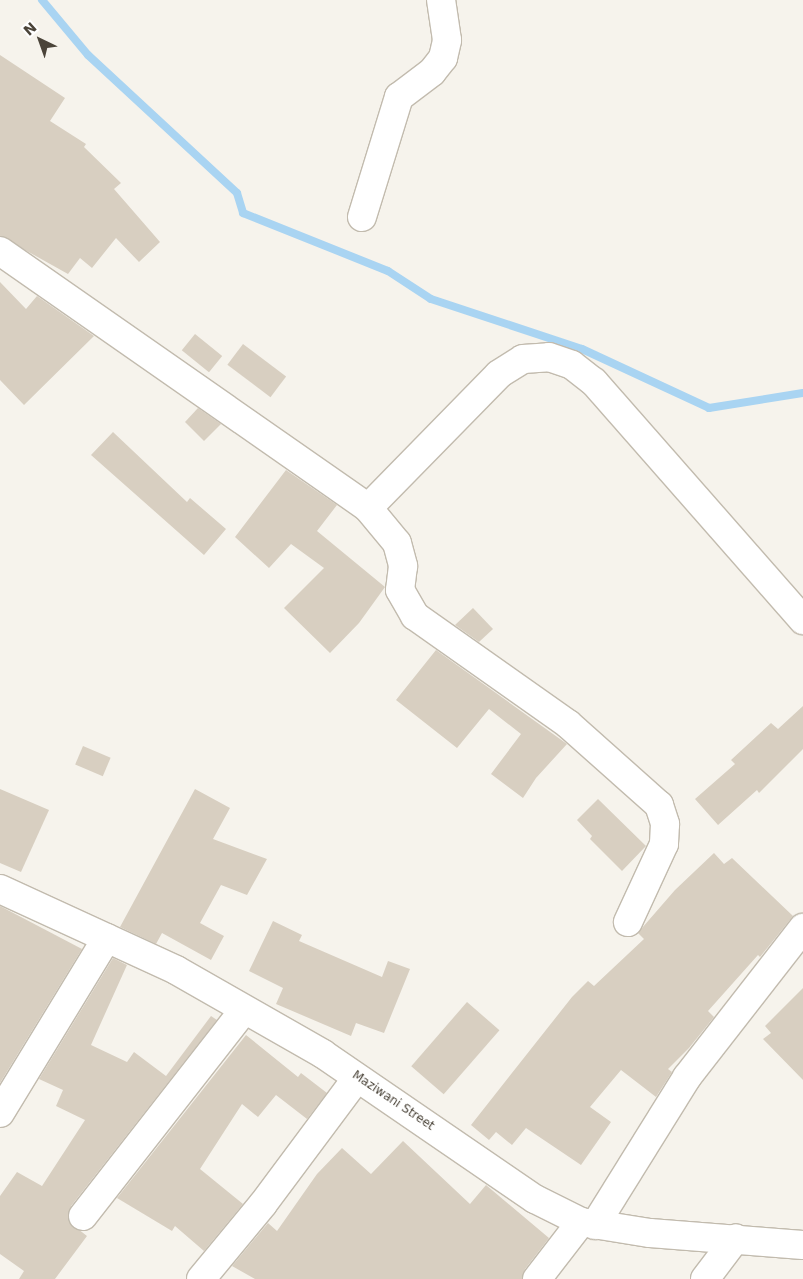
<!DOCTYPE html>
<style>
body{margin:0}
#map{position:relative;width:803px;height:1279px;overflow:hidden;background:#f6f3ec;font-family:"DejaVu Sans",sans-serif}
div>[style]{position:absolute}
.stream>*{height:8px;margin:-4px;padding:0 4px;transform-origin:4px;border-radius:4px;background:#a9d4f2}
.building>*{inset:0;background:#d8cfc1;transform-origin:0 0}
.roads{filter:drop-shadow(1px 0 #c2bbae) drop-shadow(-1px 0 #c2bbae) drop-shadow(0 1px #c2bbae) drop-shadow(0 -1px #c2bbae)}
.street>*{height:28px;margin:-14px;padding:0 14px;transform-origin:14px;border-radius:14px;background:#fff}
span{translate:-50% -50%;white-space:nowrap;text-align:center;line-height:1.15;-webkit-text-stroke:5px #fff;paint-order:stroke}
.street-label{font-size:12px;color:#4b4439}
.north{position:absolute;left:15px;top:15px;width:50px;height:50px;-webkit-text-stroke:4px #fff;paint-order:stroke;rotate:318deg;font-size:14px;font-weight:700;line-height:20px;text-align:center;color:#4b4439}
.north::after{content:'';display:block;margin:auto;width:18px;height:22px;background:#4b4439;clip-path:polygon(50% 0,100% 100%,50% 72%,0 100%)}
</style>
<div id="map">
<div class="stream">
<div style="left:42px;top:0;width:72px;rotate:50.1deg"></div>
<div style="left:88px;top:55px;width:203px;rotate:42.8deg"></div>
<div style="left:237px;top:193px;width:21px;rotate:73deg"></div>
<div style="left:243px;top:213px;width:156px;rotate:21.8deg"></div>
<div style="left:388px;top:271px;width:51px;rotate:33.1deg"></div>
<div style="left:431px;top:299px;width:159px;rotate:18.3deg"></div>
<div style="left:582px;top:349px;width:140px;rotate:24.9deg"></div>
<div style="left:709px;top:408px;width:95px;rotate:-9.1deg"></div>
</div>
<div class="building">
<div style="clip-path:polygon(0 55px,65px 98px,50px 121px,86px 144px,84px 147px,121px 183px,114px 189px,160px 242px,139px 262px,116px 238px,92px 268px,80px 258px,68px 274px,0 236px)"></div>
<div style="clip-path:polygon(0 282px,26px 309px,37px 296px,94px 336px,24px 405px,0 380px)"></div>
<div style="left:195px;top:334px;width:35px;height:21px;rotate:39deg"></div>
<div style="left:243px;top:344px;width:54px;height:26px;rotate:37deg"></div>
<div style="clip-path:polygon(198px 408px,221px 424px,204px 441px,185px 422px)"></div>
<div style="clip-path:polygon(113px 432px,187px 502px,190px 498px,226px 529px,204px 555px,91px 455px)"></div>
<div style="clip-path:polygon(286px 470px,337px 505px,317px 531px,385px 587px,359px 623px,330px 653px,284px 608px,324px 568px,291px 544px,269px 568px,235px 537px)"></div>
<div style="clip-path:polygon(473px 608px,493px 629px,479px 642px,455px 625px)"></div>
<div style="clip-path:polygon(436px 650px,567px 744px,536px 778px,523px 798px,491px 774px,521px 734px,489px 709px,457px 748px,396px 700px)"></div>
<div style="clip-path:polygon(803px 706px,803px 749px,759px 793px,757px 790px,718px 825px,695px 799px,735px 764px,731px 760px,771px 723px,778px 729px)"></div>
<div style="left:83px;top:746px;width:30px;height:20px;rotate:23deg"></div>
<div style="clip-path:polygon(0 789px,49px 810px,21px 872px,0 863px)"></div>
<div style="clip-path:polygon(195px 789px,230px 808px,213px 839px,267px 859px,247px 895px,221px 885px,200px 923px,224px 936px,211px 960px,162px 933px,156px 944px,120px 927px)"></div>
<div style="clip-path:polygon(598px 799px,646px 846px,622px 871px,590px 839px,592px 836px,577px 820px)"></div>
<div style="clip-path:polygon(714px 853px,724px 864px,732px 858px,793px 916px,760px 957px,758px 955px,708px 1011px,714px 1017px,689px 1048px,668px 1069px,672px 1072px,656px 1097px,621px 1070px,590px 1107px,611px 1122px,581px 1165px,526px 1128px,512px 1145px,496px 1132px,489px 1140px,471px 1125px,572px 997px,588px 981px,594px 986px,644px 939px,638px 933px,642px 928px,675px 890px)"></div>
<div style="clip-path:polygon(0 906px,82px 949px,0 1083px)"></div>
<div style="clip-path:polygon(273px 921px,302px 935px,299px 941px,382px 977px,388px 961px,410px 969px,384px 1033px,356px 1023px,351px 1036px,276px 1004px,283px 988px,249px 971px)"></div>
<div style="clip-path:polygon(113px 958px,127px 965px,91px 1045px,127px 1062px,134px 1052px,166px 1076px,211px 1016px,217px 1020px,71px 1206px,69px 1222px,87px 1236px,55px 1279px,19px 1279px,24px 1271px,0 1254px,0 1196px,17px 1172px,42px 1186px,85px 1120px,56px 1106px,63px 1090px,39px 1079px)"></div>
<div style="clip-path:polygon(803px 988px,803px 1080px,763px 1039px,771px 1033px,765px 1026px)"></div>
<div style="left:467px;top:1002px;width:43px;height:85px;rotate:41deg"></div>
<div style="clip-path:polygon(246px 1035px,298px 1077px,301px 1073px,327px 1093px,307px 1119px,276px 1095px,258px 1117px,242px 1104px,200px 1169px,243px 1204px,204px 1251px,175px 1226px,172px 1231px,117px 1198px)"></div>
<div style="clip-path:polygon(403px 1141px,470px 1204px,486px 1185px,549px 1238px,525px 1269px,522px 1279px,255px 1279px,232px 1266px,268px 1223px,277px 1231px,317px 1174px,342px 1148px,371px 1174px)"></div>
</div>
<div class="roads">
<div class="street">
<div style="left:362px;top:217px;width:126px;rotate:-72.9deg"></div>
<div style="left:399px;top:97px;width:41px;rotate:-37.1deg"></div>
<div style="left:432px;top:72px;width:18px;rotate:-52deg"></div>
<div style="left:443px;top:58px;width:18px;rotate:-77deg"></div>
<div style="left:447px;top:40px;width:40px;rotate:-98.5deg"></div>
<div style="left:0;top:251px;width:449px;rotate:34.9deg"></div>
<div style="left:368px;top:508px;width:187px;rotate:-45.6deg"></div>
<div style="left:499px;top:374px;width:28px;rotate:-32deg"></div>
<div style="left:523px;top:359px;width:26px;rotate:-4deg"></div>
<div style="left:549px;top:357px;width:24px;rotate:19deg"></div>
<div style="left:572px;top:365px;width:28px;rotate:38deg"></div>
<div style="left:594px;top:382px;width:317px;rotate:48.7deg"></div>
<div style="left:368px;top:508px;width:45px;rotate:50.4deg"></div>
<div style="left:397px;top:543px;width:24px;rotate:75deg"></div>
<div style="left:403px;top:566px;width:24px;rotate:97deg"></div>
<div style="left:400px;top:590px;width:30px;rotate:60deg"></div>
<div style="left:415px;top:616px;width:187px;rotate:35.2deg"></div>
<div style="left:568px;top:724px;width:122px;rotate:41.7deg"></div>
<div style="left:659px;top:805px;width:20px;rotate:72deg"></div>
<div style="left:665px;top:824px;width:20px;rotate:93deg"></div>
<div style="left:664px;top:844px;width:86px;rotate:114.8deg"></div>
<div style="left:0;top:889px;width:194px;rotate:24.7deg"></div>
<div style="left:176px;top:970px;width:169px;rotate:29.7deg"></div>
<div style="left:323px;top:1054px;width:257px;rotate:34.4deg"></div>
<div style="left:535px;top:1199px;width:51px;rotate:26.6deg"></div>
<div style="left:581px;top:1222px;width:70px;rotate:9.1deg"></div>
<div style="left:650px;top:1233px;width:153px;rotate:4.5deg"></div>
<div style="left:0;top:1113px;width:205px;rotate:-58.6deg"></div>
<div style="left:83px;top:1216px;width:261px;rotate:-52deg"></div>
<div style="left:595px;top:1225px;width:174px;rotate:-58.1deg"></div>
<div style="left:687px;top:1077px;width:189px;rotate:-52.1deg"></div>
<div style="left:201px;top:1279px;width:97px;rotate:-50.4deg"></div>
<div style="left:263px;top:1204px;width:157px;rotate:-53.3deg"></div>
<div style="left:537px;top:1279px;width:72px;rotate:-52.3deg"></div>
<div style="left:705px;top:1279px;width:51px;rotate:-52.9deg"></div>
</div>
</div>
<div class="street-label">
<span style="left:393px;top:1101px;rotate:34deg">Maziwani Street</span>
</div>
<div class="north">N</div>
</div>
